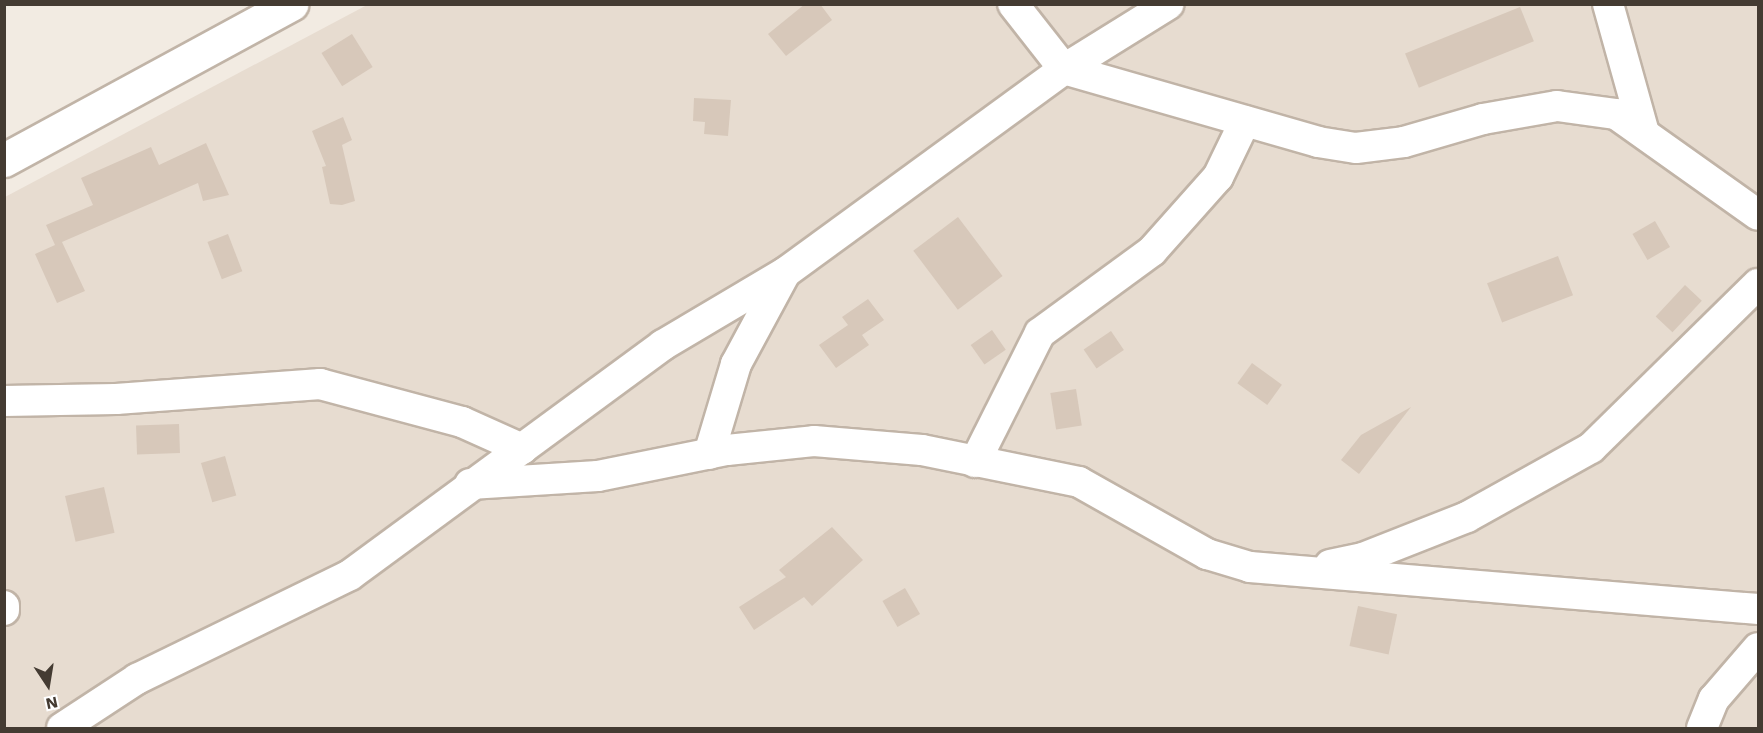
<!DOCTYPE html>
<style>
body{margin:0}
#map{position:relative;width:1763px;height:733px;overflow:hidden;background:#f2ebe2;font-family:"Work Sans",sans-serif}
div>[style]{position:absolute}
.residential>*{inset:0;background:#e7dcd0}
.building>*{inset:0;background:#d7c8ba;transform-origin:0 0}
.roads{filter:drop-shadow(2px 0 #c1b4a7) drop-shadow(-2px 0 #c1b4a7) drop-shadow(0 2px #c1b4a7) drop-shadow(0 -2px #c1b4a7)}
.minor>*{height:30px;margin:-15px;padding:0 15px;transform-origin:15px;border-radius:15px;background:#fff}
.tertiary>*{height:33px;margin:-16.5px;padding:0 16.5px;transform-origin:16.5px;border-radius:16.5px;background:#fff}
span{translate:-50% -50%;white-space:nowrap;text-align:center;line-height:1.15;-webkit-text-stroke:5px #fff;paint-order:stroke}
.frame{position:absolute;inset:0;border:6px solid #443b32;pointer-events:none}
.north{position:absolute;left:18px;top:655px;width:60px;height:60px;-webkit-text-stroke:4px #fff;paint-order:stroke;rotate:168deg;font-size:16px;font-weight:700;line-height:24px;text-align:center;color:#443b32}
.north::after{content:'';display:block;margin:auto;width:21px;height:27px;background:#443b32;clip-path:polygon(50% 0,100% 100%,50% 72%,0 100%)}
</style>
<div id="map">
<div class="residential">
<div style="clip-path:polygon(367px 5px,1758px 5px,1758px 728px,5px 728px,5px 197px)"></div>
</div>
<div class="building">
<div style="clip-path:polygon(805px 4px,820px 4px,832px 20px,786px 56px,768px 34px)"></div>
<div style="left:1520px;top:7px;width:37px;height:124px;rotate:68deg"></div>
<div style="left:352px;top:34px;width:39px;height:36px;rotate:58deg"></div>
<div style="clip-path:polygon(694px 98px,731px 100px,728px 136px,704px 134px,705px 122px,693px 121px)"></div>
<div style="clip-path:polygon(343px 117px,352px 140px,342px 145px,355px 201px,342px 205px,330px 204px,322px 167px,326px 166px,312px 131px)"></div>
<div style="clip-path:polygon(206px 143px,229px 195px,203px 201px,198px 183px,62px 242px,85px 291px,57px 303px,35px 254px,55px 245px,46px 225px,93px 205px,81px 178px,151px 147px,159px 165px)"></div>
<div style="left:958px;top:217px;width:74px;height:56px;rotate:53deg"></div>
<div style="left:1655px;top:221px;width:30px;height:26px;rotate:60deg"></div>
<div style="left:228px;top:234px;width:40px;height:22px;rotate:69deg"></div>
<div style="left:1558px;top:256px;width:42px;height:76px;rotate:69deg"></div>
<div style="left:1685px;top:285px;width:23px;height:43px;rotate:43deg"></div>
<div style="clip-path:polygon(868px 299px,884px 320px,862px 335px,869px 345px,836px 368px,819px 345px,848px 325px,842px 317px)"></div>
<div style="left:992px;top:330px;width:24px;height:26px;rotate:55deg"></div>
<div style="left:1111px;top:331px;width:23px;height:33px;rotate:56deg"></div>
<div style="left:1252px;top:363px;width:37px;height:25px;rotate:36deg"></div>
<div style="left:1076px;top:389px;width:37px;height:26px;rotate:81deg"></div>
<div style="clip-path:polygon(1411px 407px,1359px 474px,1341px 460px,1361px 435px)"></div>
<div style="left:179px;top:424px;width:29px;height:43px;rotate:88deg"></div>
<div style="left:225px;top:456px;width:41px;height:25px;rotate:74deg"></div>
<div style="left:104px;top:487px;width:47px;height:40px;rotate:77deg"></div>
<div style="clip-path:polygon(832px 527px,863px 560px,812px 606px,804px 597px,754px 630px,739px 607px,786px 577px,779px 570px)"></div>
<div style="left:905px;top:588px;width:30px;height:26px;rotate:60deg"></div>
<div style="left:1358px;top:606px;width:40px;height:41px;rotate:12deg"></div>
</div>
<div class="roads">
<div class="minor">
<div style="left:1013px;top:4px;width:83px;rotate:51.9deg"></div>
<div style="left:1064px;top:69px;width:264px;rotate:16deg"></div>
<div style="left:1318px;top:142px;width:38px;rotate:9deg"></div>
<div style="left:1356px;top:148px;width:48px;rotate:-7.1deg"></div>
<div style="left:1404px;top:142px;width:82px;rotate:-16.2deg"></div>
<div style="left:1483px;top:119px;width:75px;rotate:-10deg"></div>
<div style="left:1557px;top:106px;width:60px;rotate:7.7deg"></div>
<div style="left:1616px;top:114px;width:174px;rotate:35.4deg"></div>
<div style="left:1608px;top:4px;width:134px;rotate:74.4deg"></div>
<div style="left:4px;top:401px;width:112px;rotate:-1deg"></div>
<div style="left:116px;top:399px;width:205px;rotate:-4.2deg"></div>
<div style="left:320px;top:384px;width:147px;rotate:15deg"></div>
<div style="left:462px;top:422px;width:66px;rotate:24.2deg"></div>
<div style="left:709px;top:454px;width:94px;rotate:-73.3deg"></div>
<div style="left:736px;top:364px;width:101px;rotate:-61.7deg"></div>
<div style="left:975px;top:462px;width:144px;rotate:-63.3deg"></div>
<div style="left:1040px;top:333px;width:139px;rotate:-36.2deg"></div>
<div style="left:1152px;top:251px;width:99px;rotate:-48.3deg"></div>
<div style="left:1218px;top:177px;width:62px;rotate:-64.3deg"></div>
<div style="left:470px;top:484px;width:128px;rotate:-3.6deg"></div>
<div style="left:598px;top:476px;width:132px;rotate:-11.4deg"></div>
<div style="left:727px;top:450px;width:87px;rotate:-5.9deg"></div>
<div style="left:814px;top:441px;width:108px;rotate:4.8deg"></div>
<div style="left:922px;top:450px;width:160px;rotate:11.5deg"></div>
<div style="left:1079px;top:482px;width:147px;rotate:29.4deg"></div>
<div style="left:1207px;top:554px;width:45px;rotate:16.8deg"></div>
<div style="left:1250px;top:567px;width:510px;rotate:4.73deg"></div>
<div style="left:1330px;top:565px;width:34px;rotate:-12deg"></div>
<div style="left:1363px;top:558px;width:112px;rotate:-21.5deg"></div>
<div style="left:1467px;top:517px;width:142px;rotate:-29.1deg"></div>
<div style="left:1591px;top:448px;width:234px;rotate:-44.5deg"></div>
<div style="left:4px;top:606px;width:4px;rotate:90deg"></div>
<div style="left:62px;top:728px;width:90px;rotate:-33.2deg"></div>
<div style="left:137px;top:679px;width:237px;rotate:-26deg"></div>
<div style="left:350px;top:575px;width:388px;rotate:-36.3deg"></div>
<div style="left:663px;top:345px;width:143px;rotate:-30.7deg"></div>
<div style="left:786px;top:272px;width:344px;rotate:-36.1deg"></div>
<div style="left:1064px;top:69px;width:123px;rotate:-31.8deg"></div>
<div style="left:1702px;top:728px;width:31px;rotate:-68deg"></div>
<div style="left:1714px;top:699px;width:67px;rotate:-49.2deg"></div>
</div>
<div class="tertiary">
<div style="left:4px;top:160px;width:327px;rotate:-28.5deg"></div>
</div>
</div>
<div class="frame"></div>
<div class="north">N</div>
</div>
